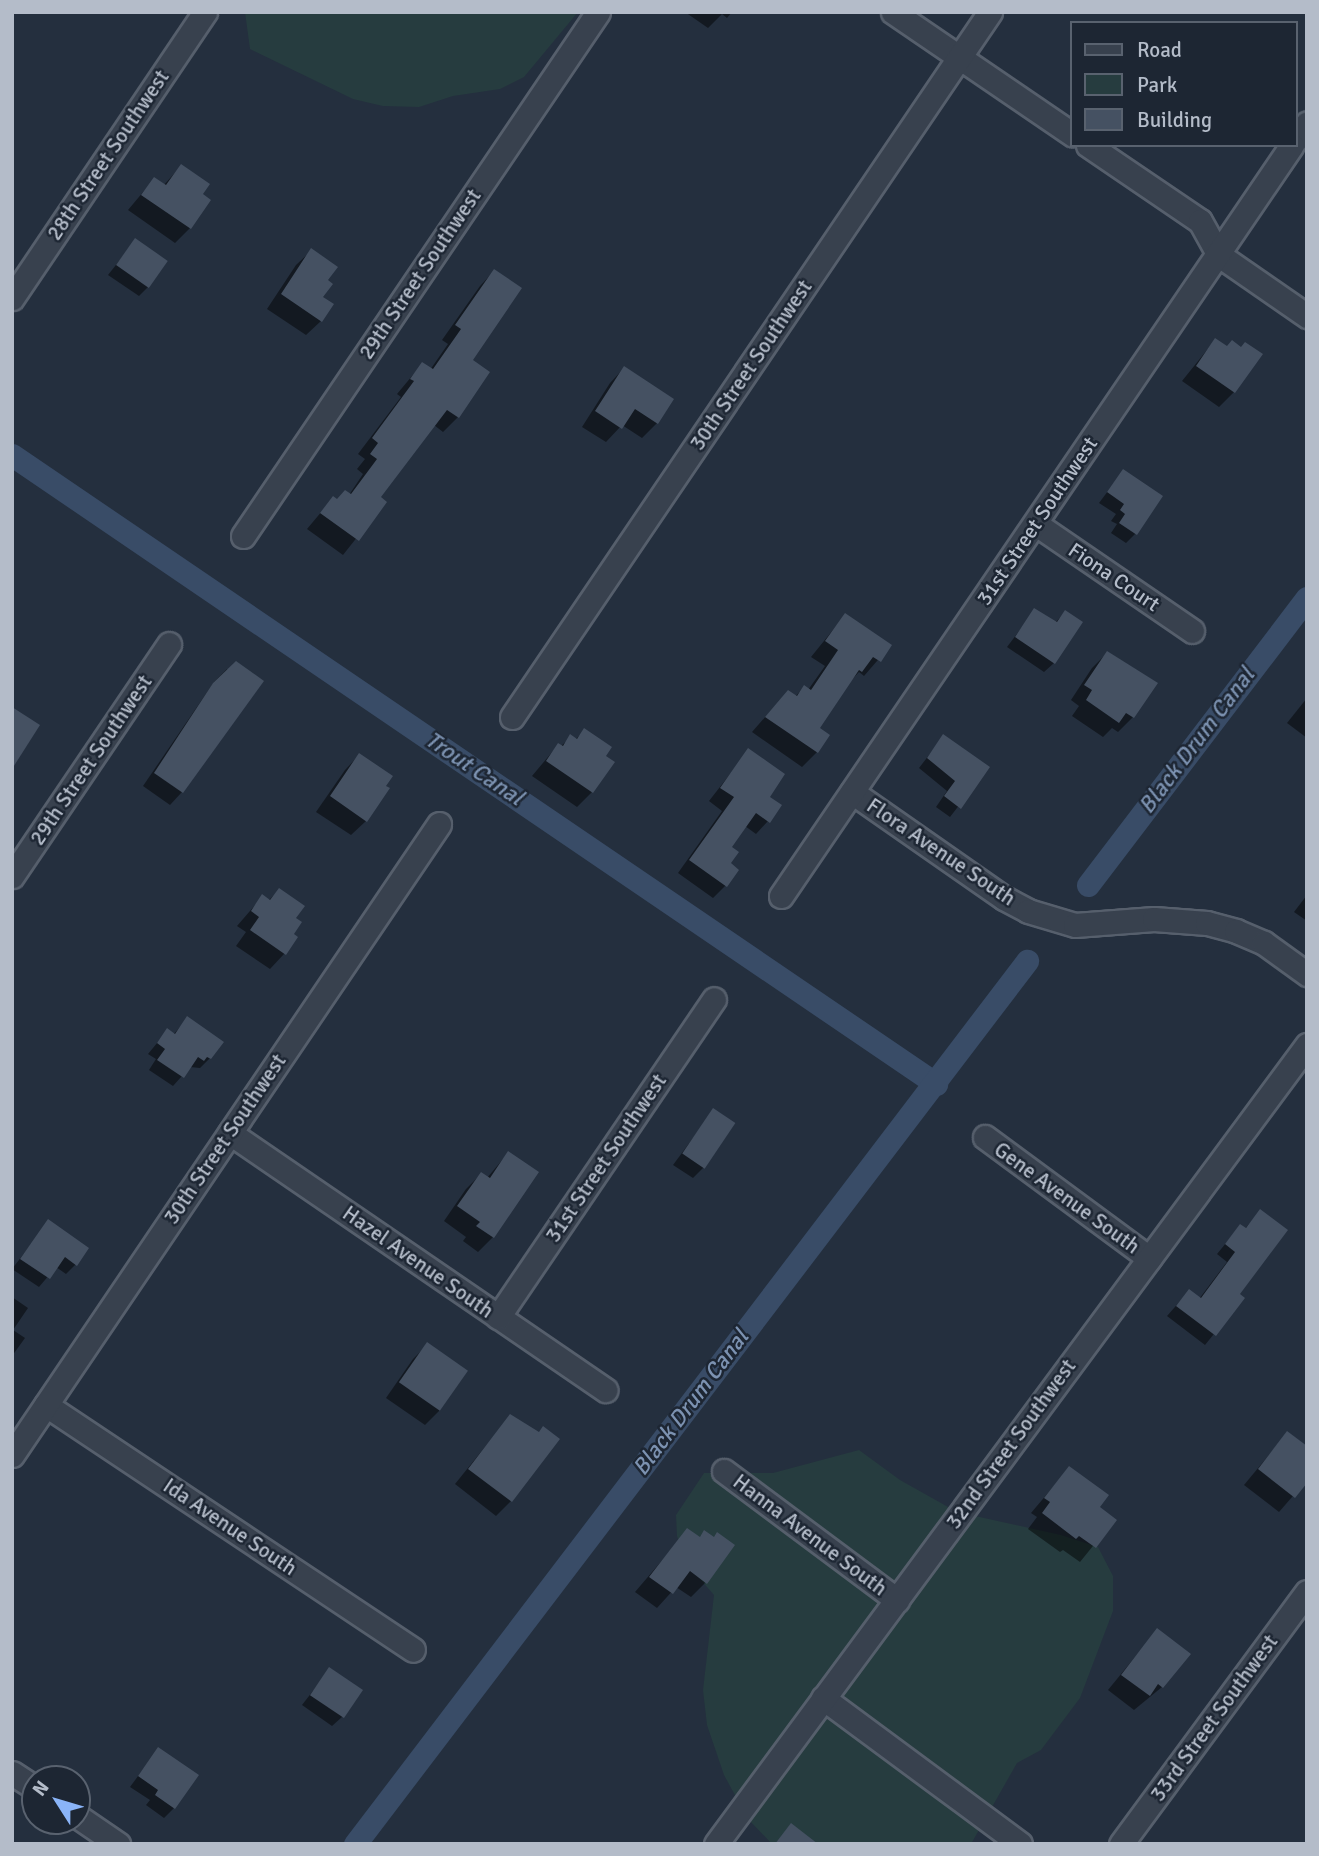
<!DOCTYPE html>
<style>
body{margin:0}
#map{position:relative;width:1319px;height:1856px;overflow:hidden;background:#242f3e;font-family:Signika,sans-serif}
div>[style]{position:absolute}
.green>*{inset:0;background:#263c3f}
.shadow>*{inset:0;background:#0007}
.canal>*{height:23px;margin:-11.5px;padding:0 11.5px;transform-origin:11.5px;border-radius:11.5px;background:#394c67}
.building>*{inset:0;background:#455162;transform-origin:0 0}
.roads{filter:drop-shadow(2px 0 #565f6c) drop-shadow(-2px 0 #565f6c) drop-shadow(0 2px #565f6c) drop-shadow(0 -2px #565f6c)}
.minor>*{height:23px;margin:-11.5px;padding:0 11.5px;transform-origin:11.5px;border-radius:11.5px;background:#38414e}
span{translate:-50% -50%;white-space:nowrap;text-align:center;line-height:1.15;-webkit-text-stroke:5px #1d2633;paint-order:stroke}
.street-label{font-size:21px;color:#b4bcc9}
.water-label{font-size:23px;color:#7c92b1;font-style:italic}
.frame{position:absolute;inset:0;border:14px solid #b4bcc9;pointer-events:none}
.legend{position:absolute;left:1070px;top:21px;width:228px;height:126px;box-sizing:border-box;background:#1d2633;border:2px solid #59626f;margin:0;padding:9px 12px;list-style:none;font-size:21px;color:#b4bcc9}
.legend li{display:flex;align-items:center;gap:14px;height:35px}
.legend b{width:35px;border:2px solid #59626f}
.north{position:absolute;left:21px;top:1765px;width:70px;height:70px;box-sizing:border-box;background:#1d2633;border:2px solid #59626f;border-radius:50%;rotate:307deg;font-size:19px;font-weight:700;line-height:28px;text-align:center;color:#b4bcc9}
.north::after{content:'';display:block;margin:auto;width:24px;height:32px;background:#8ab4f8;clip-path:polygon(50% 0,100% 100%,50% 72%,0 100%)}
</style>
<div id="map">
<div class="green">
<div style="clip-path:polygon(245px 12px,578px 12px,524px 77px,500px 89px,453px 96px,419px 107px,383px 106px,353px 99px,250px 49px)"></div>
<div style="clip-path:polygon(859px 1450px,900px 1480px,957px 1512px,1061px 1535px,1098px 1547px,1113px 1576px,1113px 1611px,1080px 1698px,1041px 1750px,1017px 1763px,971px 1844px,772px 1844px,748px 1819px,724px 1775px,707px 1725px,703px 1690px,714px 1595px,686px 1563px,677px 1536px,676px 1515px,704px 1473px,773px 1473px)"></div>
</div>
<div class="shadow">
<div style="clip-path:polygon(685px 12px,732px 12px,727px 18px,722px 14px,708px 28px)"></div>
<div style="clip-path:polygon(181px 166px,200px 195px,190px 228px,175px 243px,128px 210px,154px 179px,163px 186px)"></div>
<div style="clip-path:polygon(135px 241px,148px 287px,139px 296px,108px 275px)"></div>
<div style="clip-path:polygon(311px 251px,326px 281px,321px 297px,321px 321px,306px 335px,267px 309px,296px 265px)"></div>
<div style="clip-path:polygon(494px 271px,458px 417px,443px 432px,434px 425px,379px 498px,385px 502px,343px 555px,307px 529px,333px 498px,336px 501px,349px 495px,363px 474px,357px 469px,365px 459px,358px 454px,401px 397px,397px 394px,422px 364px,430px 370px,448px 344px,442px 340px,480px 286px)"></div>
<div style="clip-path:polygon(1215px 340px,1226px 348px,1260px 355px,1234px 392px,1219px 407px,1182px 381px)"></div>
<div style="clip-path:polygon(624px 368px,657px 423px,642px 438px,622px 425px,606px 442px,582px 427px,610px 383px)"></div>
<div style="clip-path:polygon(1123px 471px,1135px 534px,1126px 543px,1111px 533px,1117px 524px,1111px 521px,1116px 514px,1099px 503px)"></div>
<div style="clip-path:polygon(1035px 610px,1055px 623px,1065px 612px,1054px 663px,1044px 672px,1007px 647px)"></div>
<div style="clip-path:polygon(845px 615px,890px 646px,864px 676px,859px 672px,847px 685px,818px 729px,817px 752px,802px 767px,752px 732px,774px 707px,795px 697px,804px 687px,808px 690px,825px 666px,811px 657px)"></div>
<div style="clip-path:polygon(1107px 653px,1155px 684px,1133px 717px,1118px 732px,1112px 728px,1103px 737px,1072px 716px,1079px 706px,1071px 700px,1092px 668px)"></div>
<div style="clip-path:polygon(227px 669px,229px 671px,182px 792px,170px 805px,143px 786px,214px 682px)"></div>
<div style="clip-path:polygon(1307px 698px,1307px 738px,1287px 723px)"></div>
<div style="clip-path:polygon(584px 731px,603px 757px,592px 792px,577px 807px,532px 776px,558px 745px,560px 747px,571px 737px,575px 740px)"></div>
<div style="clip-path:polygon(943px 737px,988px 768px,950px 817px,936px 807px,947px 791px,919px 768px)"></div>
<div style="clip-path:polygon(748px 751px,767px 797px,768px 821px,756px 834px,745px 826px,730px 848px,725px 886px,713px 898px,678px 873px,722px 811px,709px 801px)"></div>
<div style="clip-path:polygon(359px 755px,366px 821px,351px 835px,316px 812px,345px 770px)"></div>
<div style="clip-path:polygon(279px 890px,294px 919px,284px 954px,270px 969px,236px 946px,246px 932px,237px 926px,262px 897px,268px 901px)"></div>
<div style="clip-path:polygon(1307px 895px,1307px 921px,1294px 912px)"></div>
<div style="clip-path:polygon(187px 1019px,210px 1058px,200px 1068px,190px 1067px,173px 1086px,149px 1070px,156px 1059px,148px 1054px,167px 1031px,173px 1035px)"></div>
<div style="clip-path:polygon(713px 1111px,703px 1168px,693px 1178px,673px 1165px)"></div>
<div style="clip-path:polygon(508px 1153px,493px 1237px,478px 1252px,463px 1241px,466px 1237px,444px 1221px,466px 1189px,481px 1174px,487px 1178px)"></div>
<div style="clip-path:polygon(1260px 1211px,1238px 1294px,1243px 1298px,1205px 1345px,1167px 1316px,1189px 1291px,1199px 1299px,1227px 1262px,1217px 1254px,1240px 1226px,1244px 1230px)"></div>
<div style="clip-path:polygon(49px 1221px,76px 1264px,66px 1274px,56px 1267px,39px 1287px,12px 1269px)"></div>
<div style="clip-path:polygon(12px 1297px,28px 1308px,13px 1330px,25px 1338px,12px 1356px)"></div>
<div style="clip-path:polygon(427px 1345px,440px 1410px,425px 1425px,386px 1398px,413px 1359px)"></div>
<div style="clip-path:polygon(510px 1416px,539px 1434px,511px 1501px,496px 1516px,455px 1484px)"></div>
<div style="clip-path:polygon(1287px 1433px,1306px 1481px,1279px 1512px,1244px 1485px)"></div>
<div style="clip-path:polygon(1069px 1468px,1097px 1507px,1114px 1520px,1080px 1562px,1063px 1550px,1060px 1552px,1028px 1529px,1037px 1517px,1031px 1513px)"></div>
<div style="clip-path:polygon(688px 1530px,705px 1583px,691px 1597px,676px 1587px,657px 1608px,635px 1592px)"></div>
<div style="clip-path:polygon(1157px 1630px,1162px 1687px,1134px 1710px,1108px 1690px)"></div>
<div style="clip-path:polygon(330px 1669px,342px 1717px,332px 1726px,302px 1705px)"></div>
<div style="clip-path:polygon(158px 1749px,174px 1808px,164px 1818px,146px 1805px,150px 1800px,130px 1787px)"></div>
</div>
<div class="canal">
<div style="left:12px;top:455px;width:1118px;rotate:34.24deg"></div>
<div style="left:1088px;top:885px;width:361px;rotate:-52.7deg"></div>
<div style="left:355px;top:1844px;width:1110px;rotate:-52.73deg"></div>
</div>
<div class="building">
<div style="clip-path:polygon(181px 164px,210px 184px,203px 194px,211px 200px,191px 229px,141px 195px,154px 177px,166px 185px)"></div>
<div style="left:135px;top:238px;width:40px;height:33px;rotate:35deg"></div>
<div style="clip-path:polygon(311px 248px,338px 267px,328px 280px,333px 284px,323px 297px,334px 304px,322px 322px,281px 294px)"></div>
<div style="clip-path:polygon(494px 269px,522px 288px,473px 360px,490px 372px,459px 418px,447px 410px,381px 497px,387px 502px,359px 541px,320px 513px,333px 496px,337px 499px,345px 490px,351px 494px,377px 459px,370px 454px,378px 443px,372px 438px,414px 381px,410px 379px,422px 362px,433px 369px,461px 329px,455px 325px)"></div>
<div style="clip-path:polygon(1215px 338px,1227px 346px,1232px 340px,1241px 347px,1245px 342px,1263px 354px,1235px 393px,1196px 366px)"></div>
<div style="clip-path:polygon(624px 366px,674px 399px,658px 424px,635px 409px,622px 429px,595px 411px)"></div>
<div style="clip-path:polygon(1123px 469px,1163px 496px,1137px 535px,1119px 523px,1125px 514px,1120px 510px,1124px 504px,1107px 492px)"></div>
<div style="clip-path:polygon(1034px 608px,1057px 622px,1065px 610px,1083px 622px,1055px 664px,1015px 637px)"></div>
<div style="clip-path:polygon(845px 613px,892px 645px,881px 662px,873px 657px,862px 672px,859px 670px,820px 728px,830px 735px,818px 753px,765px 717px,788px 690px,797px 696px,804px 685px,811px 690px,838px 650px,825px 641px)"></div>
<div style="clip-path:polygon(1107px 651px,1158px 683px,1134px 718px,1126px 713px,1119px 723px,1086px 700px,1092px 690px,1084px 685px)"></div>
<div style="clip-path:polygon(236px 661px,264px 681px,183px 793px,154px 773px,213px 683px)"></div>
<div style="clip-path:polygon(12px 707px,40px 725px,12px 769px)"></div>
<div style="clip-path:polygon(584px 728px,612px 747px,606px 756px,615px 762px,593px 793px,546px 761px,558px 743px,563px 746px,570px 734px,577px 739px)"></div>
<div style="clip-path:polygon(943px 734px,990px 767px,961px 809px,944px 796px,955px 781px,927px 758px)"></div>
<div style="clip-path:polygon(748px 748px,785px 774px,770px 797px,782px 805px,770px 823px,756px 813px,732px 847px,739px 852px,731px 863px,739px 870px,727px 887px,689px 860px,734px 797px,720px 788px)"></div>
<div style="clip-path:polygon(359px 753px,393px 776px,386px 786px,390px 788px,367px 822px,330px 796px)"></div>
<div style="clip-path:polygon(279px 888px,305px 906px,296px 918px,302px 922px,294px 934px,298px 937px,286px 955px,250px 930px,259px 917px,251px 911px,262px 894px,270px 900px)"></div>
<div style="clip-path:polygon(187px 1016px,224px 1042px,211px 1059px,207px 1057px,204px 1061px,198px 1057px,184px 1078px,157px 1060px,165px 1049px,157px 1043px,167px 1028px,175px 1034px)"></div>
<div style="left:713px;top:1108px;width:27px;height:55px;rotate:34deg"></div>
<div style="clip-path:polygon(508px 1151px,539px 1172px,494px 1238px,476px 1226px,480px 1222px,457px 1206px,481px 1172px,490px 1178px)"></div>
<div style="clip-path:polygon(1260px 1209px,1288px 1230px,1240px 1294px,1245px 1298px,1216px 1336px,1176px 1306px,1189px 1289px,1201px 1298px,1235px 1252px,1225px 1244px,1240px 1224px,1246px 1228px)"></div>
<div style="clip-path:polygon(48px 1219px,89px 1248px,77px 1266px,65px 1257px,50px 1279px,20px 1259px)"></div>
<div style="left:427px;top:1342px;width:50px;height:49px;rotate:35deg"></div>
<div style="clip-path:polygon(510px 1414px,539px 1432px,543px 1426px,560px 1439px,512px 1502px,468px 1469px)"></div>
<div style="clip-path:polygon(1287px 1431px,1307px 1446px,1307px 1483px,1295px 1498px,1258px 1469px)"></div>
<div style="clip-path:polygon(1069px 1466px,1109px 1495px,1100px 1507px,1117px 1520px,1096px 1548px,1079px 1536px,1076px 1539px,1042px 1513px,1050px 1502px,1044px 1498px)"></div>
<div style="clip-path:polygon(687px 1528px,700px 1537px,704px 1530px,714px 1537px,717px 1532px,735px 1545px,707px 1584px,690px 1571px,673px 1594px,649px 1577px)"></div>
<div style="clip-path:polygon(1157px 1628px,1191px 1654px,1163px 1688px,1158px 1684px,1150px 1696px,1121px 1675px)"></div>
<div style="left:329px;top:1667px;width:41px;height:34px;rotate:34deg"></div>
<div style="clip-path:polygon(158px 1747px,199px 1775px,175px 1809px,155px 1795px,158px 1790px,138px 1776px)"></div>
<div style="clip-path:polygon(791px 1823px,818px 1844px,775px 1844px)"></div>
</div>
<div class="roads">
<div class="minor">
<div style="left:893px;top:12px;width:217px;rotate:34.3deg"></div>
<div style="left:1296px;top:139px;width:19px;rotate:-55deg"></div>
<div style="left:1088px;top:145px;width:135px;rotate:34.2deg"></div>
<div style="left:1200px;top:221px;width:39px;rotate:61deg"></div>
<div style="left:1219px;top:255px;width:107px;rotate:34.7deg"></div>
<div style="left:12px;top:298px;width:345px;rotate:-56deg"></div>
<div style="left:1036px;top:524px;width:189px;rotate:34.4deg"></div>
<div style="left:243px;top:536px;width:633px;rotate:-55.88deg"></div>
<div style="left:512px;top:717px;width:852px;rotate:-55.86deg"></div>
<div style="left:852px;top:792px;width:185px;rotate:34.9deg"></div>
<div style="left:1004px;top:898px;width:27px;rotate:28deg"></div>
<div style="left:1028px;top:911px;width:49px;rotate:16.6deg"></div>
<div style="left:1075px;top:925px;width:79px;rotate:-4.3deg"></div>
<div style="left:1154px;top:919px;width:53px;rotate:4.3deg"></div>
<div style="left:1207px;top:923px;width:30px;rotate:15deg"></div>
<div style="left:1236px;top:931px;width:30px;rotate:23deg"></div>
<div style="left:1264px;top:943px;width:53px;rotate:35.8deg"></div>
<div style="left:12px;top:876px;width:280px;rotate:-55.9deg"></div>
<div style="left:781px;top:896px;width:908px;rotate:-55.77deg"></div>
<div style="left:230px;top:1133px;width:455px;rotate:34.4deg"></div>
<div style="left:985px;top:1137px;width:204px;rotate:36.4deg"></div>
<div style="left:498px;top:1317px;width:384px;rotate:-55.8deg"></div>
<div style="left:46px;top:1405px;width:441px;rotate:33.7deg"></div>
<div style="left:12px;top:1455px;width:762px;rotate:-55.91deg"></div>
<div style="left:724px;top:1471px;width:216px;rotate:36.7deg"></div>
<div style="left:823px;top:1698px;width:245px;rotate:36.5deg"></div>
<div style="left:12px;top:1773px;width:27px;rotate:33deg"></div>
<div style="left:77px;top:1816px;width:50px;rotate:34.3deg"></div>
<div style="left:716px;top:1844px;width:994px;rotate:-53.51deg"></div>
<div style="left:1121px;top:1844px;width:313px;rotate:-53.6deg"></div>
</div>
</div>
<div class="street-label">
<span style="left:108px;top:155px;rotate:-56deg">28th Street Southwest</span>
<span style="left:420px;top:274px;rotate:-56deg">29th Street Southwest</span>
<span style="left:751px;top:365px;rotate:-56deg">30th Street Southwest</span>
<span style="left:1037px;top:521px;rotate:-56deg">31st Street Southwest</span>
<span style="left:1114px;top:577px;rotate:34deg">Fiona Court</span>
<span style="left:91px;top:760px;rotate:-56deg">29th Street Southwest</span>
<span style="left:941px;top:852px;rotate:34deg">Flora Avenue South</span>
<span style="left:225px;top:1139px;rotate:-56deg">30th Street Southwest</span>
<span style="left:606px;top:1158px;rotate:-56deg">31st Street Southwest</span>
<span style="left:1067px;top:1198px;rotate:36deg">Gene Avenue South</span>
<span style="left:418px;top:1262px;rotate:35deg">Hazel Avenue South</span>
<span style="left:1011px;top:1444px;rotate:-54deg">32nd Street Southwest</span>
<span style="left:230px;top:1527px;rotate:34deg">Ida Avenue South</span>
<span style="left:810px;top:1535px;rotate:37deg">Hanna Avenue South</span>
<span style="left:1214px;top:1718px;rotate:-54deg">33rd Street Southwest</span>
</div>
<div class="water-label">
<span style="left:1197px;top:741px;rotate:-53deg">Black Drum Canal</span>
<span style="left:474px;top:769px;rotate:34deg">Trout Canal</span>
<span style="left:691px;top:1403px;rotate:-53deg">Black Drum Canal</span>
</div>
<div class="frame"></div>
<ul class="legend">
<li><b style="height:9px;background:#38414e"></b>Road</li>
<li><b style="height:19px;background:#263c3f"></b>Park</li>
<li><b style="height:19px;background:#455162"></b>Building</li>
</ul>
<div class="north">N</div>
</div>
